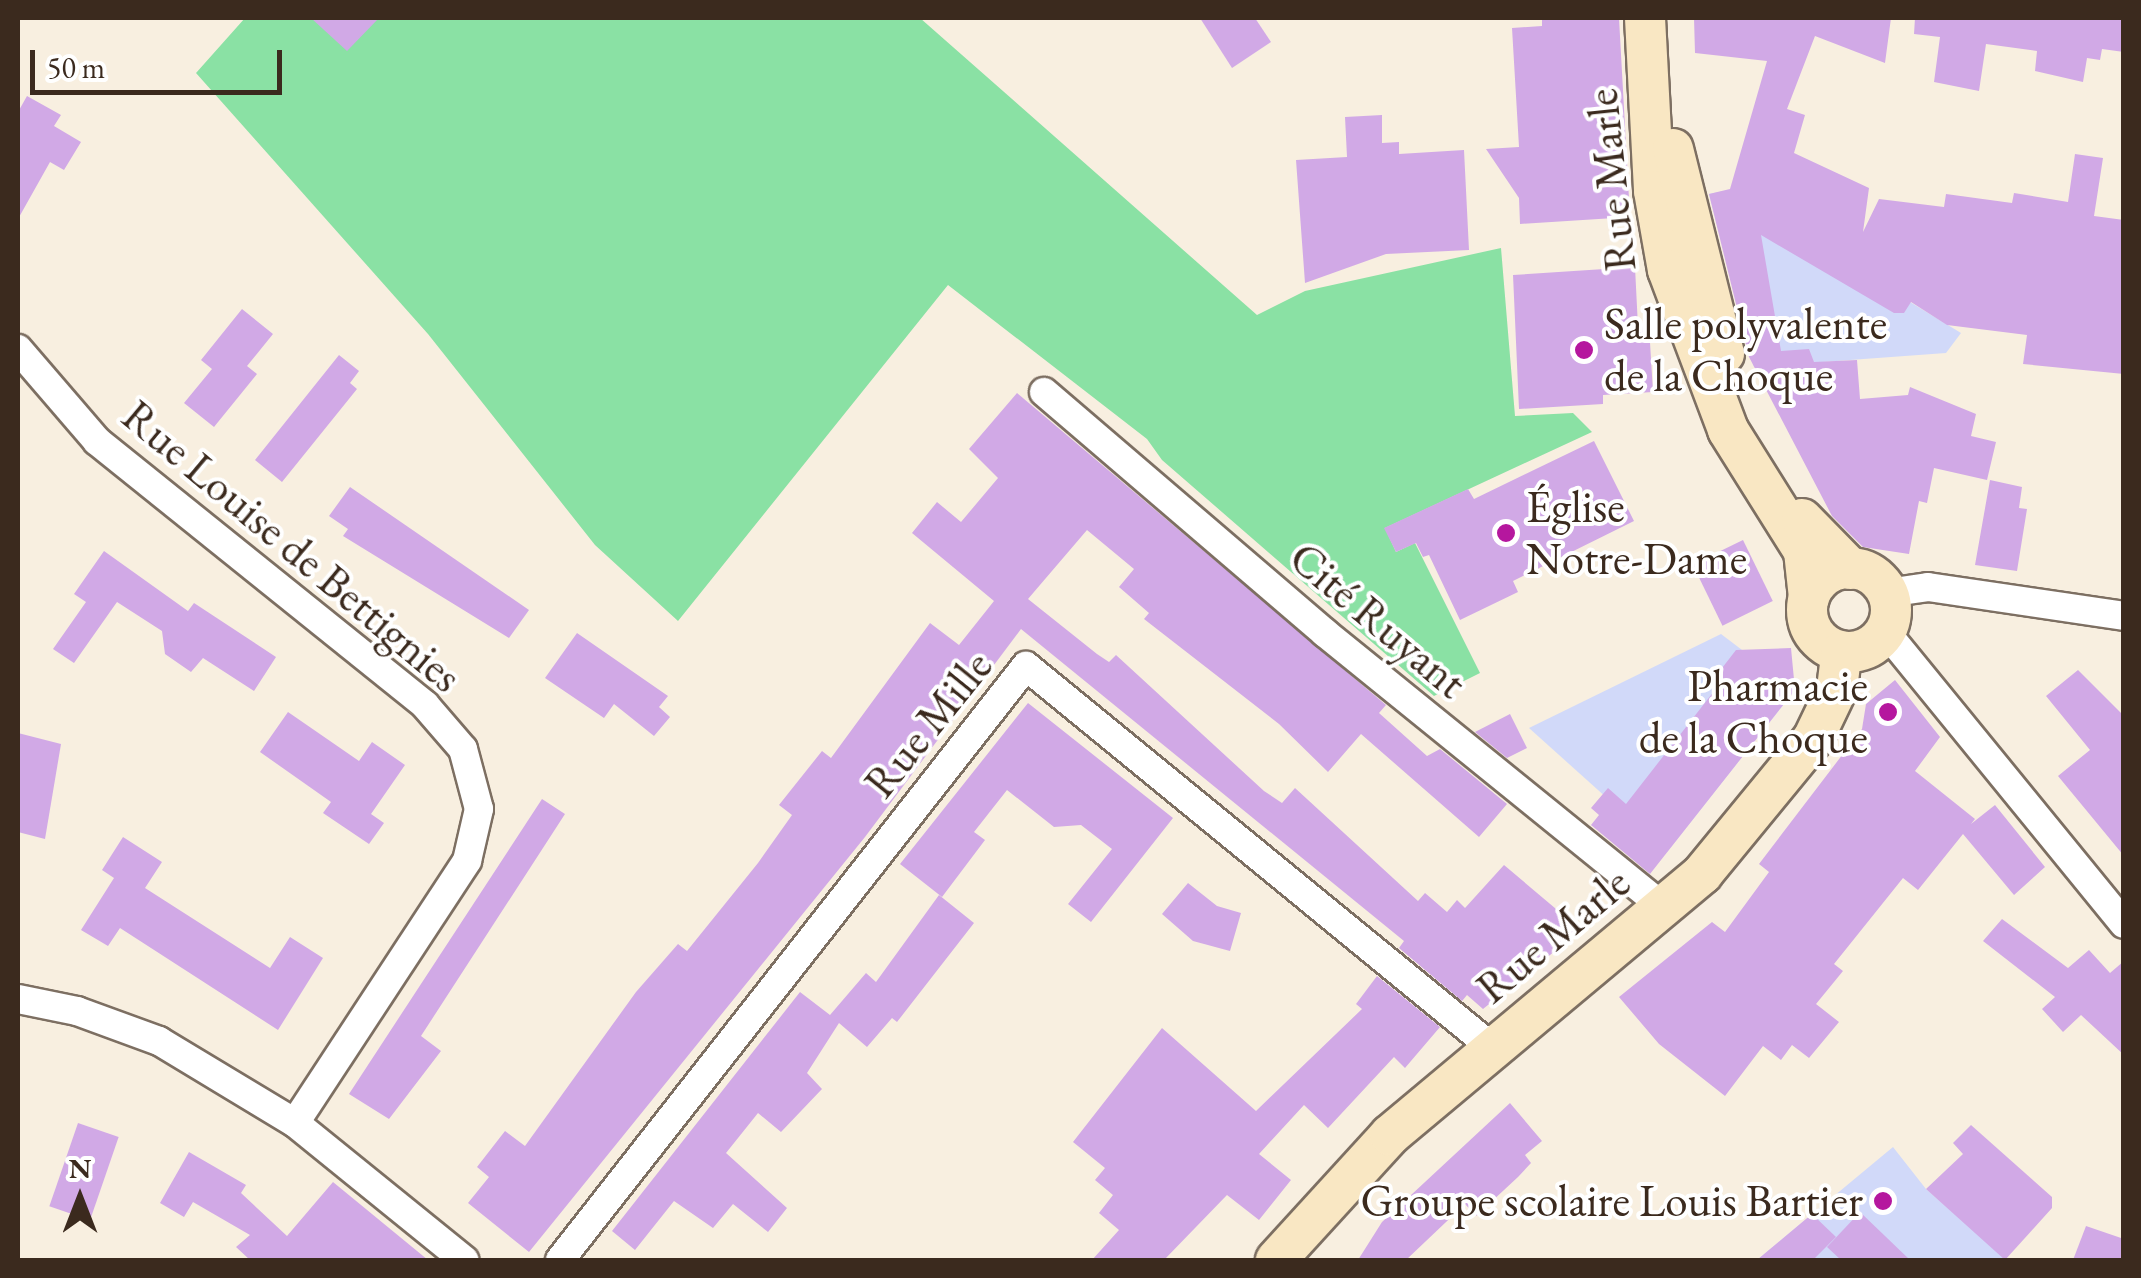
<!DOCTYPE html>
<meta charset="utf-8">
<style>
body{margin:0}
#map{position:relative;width:2141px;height:1278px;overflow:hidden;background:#f8efe0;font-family:"EB Garamond",serif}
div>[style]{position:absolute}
.built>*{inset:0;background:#d1d9f9}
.green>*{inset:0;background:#8ae1a4}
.building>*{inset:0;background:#d1a9e6;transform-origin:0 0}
.roads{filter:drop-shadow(2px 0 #7d6f62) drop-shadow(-2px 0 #7d6f62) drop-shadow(0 2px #7d6f62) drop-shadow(0 -2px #7d6f62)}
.street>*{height:28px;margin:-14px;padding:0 14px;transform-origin:14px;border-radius:14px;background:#fff}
.secondary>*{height:40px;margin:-20px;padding:0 20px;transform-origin:20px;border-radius:20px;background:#f9e7c3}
.secondary>.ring{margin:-20px;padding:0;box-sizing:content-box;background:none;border:40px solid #f9e7c3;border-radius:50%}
.dots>*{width:28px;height:28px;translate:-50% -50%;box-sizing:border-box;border:5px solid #fff;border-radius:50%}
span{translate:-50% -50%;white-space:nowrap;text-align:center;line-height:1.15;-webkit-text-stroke:8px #fff;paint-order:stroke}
.street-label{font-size:45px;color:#3b2a1e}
.poi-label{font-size:45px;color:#3b2a1e}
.left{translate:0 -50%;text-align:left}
.right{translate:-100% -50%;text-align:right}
.frame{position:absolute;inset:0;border:20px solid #3b2a1e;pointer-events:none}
.north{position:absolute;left:30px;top:1148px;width:100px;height:100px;-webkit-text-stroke:8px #fff;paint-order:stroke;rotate:0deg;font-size:28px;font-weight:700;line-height:40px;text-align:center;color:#3b2a1e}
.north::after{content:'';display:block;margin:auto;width:35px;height:45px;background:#3b2a1e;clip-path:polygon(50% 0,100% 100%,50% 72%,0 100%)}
.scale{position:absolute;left:30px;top:50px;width:252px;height:45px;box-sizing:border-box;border:5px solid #3b2a1e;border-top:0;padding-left:12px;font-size:30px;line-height:35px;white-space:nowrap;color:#3b2a1e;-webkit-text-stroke:8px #fff;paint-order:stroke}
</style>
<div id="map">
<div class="built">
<div style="clip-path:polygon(1729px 190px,1910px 302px,1961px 333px,1946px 353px,1754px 367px,1709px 194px)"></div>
<div style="clip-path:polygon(1721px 634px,1795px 690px,1667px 852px,1529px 728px)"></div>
<div style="clip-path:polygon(1893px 1147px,1926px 1189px,2007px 1260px,1757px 1260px)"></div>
</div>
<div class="green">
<div style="clip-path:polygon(245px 18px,920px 18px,1257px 315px,1305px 291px,1501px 248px,1515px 416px,1573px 413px,1592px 432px,1385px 528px,1396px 552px,1415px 543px,1480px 673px,1434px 696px,1162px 460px,1147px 439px,948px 285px,678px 621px,595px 545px,428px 334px,196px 73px)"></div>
</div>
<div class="building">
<div style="clip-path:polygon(311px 18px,379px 18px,347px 51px)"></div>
<div style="clip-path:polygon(1200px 18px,1255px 18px,1271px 42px,1232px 68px)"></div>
<div style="clip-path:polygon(1542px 18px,1619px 18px,1630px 217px,1520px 224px,1519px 198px,1486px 149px,1519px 147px,1512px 28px,1542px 26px)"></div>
<div style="clip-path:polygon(1694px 18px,1891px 18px,1885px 63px,1815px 36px,1787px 109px,1805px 115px,1794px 153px,1869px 188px,1863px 232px,1879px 199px,1944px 207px,1946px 194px,2012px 203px,2014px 193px,2068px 202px,2075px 154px,2103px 158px,2094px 216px,2124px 220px,2124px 374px,2023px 364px,2027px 335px,1947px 325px,1911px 302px,1904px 313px,1894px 313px,1761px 235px,1781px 351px,1809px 349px,1814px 362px,1857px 360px,1860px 399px,1908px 395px,1910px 387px,1976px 414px,1971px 436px,1996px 442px,1987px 480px,1934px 468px,1927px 503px,1919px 501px,1909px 554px,1863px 547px,1832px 516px,1749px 357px,1709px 194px,1730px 189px,1767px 61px,1695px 53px)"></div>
<div style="clip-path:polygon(1915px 18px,2124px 18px,2124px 52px,2102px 49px,2100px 60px,2087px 58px,2083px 82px,2035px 71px,2037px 51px,1986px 44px,1979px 91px,1934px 82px,1940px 37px,1914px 34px)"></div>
<div style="clip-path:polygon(27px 96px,61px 115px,54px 126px,81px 142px,64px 170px,50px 162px,18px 219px,18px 112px)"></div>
<div style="clip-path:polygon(1382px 115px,1382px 143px,1399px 142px,1399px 154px,1464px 150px,1469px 250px,1386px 254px,1305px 283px,1296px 160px,1347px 157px,1345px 117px)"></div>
<div style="clip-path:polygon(1635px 267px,1638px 327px,1649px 326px,1653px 392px,1603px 395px,1603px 404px,1519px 409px,1513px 275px)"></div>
<div style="clip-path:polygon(242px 309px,273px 334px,247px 366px,257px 374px,214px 427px,184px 403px,212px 369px,201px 360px)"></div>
<div style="clip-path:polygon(339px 355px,359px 371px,350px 383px,357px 389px,282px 482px,255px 460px)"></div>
<div style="clip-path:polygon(1017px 393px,1386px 705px,1379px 713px,1427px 756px,1440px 749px,1507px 804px,1479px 837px,1361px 734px,1328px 772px,1279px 724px,1144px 619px,1149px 613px,1119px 587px,1134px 569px,1087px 530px,1028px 599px,1097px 654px,1109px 662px,1116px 655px,1264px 791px,1282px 803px,1295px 788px,1418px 901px,1425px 893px,1447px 912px,1457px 900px,1465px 908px,1504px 865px,1581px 930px,1483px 1009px,1467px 995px,1462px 1001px,1399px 948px,1404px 941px,1021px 629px,865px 837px,529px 1252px,468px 1203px,489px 1177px,477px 1167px,505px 1131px,525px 1146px,636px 992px,678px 944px,687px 951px,758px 863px,792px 815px,779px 805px,822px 751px,831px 758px,930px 623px,959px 645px,994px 601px,912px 533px,937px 502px,961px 522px,998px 478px,969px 449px)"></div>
<div style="clip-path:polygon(1594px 441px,1634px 521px,1513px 581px,1518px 592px,1460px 620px,1429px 555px,1423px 557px,1416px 543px,1396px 552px,1384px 528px,1468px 489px,1474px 499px)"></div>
<div style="clip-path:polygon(1990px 480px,2022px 487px,2019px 508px,2027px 509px,2017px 571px,1975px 565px)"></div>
<div style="clip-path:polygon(350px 487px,529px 610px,509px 638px,343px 536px,348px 529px,329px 516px)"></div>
<div style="left:1743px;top:540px;width:68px;height:56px;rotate:64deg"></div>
<div style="clip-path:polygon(104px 551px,188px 611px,194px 603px,276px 657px,254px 691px,203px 658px,191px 672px,165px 654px,162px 631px,117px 602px,74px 663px,53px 649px,86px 602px,74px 594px)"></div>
<div style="clip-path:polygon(577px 633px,668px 696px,659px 707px,670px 717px,654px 736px,614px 704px,604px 718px,545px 678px)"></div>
<div style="clip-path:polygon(1791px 648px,1795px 690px,1650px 874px,1591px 825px,1599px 815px,1591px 808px,1608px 788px,1626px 804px,1718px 686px,1712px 681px,1736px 650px)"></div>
<div style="clip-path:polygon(2078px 670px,2124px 716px,2124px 856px,2058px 776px,2090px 750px,2046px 696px)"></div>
<div style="clip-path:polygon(1895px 680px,1940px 737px,1915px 771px,1975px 819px,1971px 824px,1995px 805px,2045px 867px,2014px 895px,1963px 834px,1918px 890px,1903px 878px,1834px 964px,1843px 971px,1816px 1004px,1839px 1022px,1809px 1058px,1792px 1045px,1781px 1060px,1763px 1046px,1725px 1096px,1659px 1044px,1619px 997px,1712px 922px,1725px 932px,1769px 872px,1759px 864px,1862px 729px,1866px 704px)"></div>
<div style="clip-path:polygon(1028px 703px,1173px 818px,1091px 922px,1068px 904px,1112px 849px,1081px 825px,1054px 827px,1007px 790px,974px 832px,985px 840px,942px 897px,900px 864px)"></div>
<div style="clip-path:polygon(288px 712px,359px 761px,372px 742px,405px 765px,371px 814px,384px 823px,369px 844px,323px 813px,331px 802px,260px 752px)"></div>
<div style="clip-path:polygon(1510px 714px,1527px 748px,1507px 758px,1475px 732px)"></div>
<div style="clip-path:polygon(18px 733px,61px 744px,45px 839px,18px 832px)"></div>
<div style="clip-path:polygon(542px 799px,565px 814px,421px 1036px,441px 1051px,389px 1119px,349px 1094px)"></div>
<div style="clip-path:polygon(123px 837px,162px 862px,145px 888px,270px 968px,290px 937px,323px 958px,278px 1030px,120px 928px,108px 946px,81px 930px,114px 878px,102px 870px)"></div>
<div style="clip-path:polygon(1188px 883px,1217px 906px,1241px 913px,1230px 951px,1193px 941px,1162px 914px)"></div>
<div style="clip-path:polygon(939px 895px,974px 923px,897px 1022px,892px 1018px,867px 1047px,839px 1023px,807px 1073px,822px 1089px,781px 1132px,758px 1113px,726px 1153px,787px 1208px,768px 1232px,733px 1204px,713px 1228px,674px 1201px,635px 1250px,612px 1231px,800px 992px,830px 1015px,866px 973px,876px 982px)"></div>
<div style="clip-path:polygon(2002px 919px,2068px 968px,2089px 950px,2110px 973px,2124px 961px,2124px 1055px,2081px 1015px,2063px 1032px,2042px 1009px,2055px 997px,1983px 941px)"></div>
<div style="clip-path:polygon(1377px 976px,1440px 1027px,1405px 1068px,1394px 1057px,1328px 1128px,1304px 1105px,1259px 1154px,1291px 1180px,1259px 1220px,1227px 1195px,1164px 1260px,1092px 1260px,1119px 1230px,1099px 1213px,1113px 1195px,1095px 1180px,1105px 1168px,1073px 1142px,1162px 1028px,1256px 1111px,1362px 1009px,1356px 1004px)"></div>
<div style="clip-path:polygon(1510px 1103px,1542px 1141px,1525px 1155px,1531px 1163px,1518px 1177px,1476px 1216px,1465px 1204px,1406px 1260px,1358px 1260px,1382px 1222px)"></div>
<div style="left:78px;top:1123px;width:43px;height:88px;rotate:19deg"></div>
<div style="clip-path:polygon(1971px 1125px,2052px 1197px,2052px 1208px,2005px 1260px,1926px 1189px,1963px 1154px,1953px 1143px)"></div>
<div style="clip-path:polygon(189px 1152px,246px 1185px,241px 1193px,287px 1236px,333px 1182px,428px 1260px,250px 1260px,236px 1247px,250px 1235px,193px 1202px,184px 1217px,160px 1203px)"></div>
<div style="clip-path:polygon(1860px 1212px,1910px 1260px,1841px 1260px,1827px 1247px)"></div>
<div style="clip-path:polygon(1812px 1214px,1836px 1237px,1813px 1260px,1757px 1260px)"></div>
<div style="clip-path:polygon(2086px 1226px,2124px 1239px,2124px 1260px,2073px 1260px)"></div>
</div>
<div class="roads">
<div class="street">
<div style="left:18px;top:349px;width:121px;rotate:49.3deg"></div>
<div style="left:97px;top:441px;width:421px;rotate:38.8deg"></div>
<div style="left:425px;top:705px;width:58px;rotate:49.2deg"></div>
<div style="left:463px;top:749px;width:62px;rotate:75.1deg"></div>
<div style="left:479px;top:809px;width:53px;rotate:103deg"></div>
<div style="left:467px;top:861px;width:313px;rotate:123.3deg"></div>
<div style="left:295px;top:1123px;width:159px;rotate:-148.9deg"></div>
<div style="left:159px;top:1041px;width:87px;rotate:-159.9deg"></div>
<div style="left:77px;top:1011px;width:60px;rotate:-168.5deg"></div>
<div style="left:1044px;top:392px;width:370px;rotate:40.6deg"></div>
<div style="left:1325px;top:633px;width:437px;rotate:39deg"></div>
<div style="left:1887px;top:593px;width:41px;rotate:-8.3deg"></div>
<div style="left:1928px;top:587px;width:198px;rotate:8.4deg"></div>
<div style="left:1885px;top:631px;width:378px;rotate:50.8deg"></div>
<div style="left:295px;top:1123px;width:218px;rotate:39deg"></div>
<div style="left:560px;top:1260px;width:755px;rotate:-51.89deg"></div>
<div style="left:1026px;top:666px;width:605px;rotate:39.3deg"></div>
</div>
<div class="secondary">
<div style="left:1645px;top:18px;width:173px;rotate:87deg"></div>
<div style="left:1654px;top:191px;width:80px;rotate:80deg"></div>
<div style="left:1668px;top:270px;width:171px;rotate:69.4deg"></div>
<div style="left:1728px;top:430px;width:143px;rotate:57.9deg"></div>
<div style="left:1804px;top:551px;width:47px;rotate:83.9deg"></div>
<div style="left:1673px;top:149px;width:211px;rotate:76deg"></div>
<div style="left:1802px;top:519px;width:70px;rotate:45.6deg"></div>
<div class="ring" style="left:1807px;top:568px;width:44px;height:44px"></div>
<div style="left:1276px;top:1260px;width:169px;rotate:-47.6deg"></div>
<div style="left:1390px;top:1135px;width:407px;rotate:-39.9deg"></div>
<div style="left:1702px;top:874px;width:175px;rotate:-50.6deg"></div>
<div style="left:1813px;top:739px;width:55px;rotate:-64.4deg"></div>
<div style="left:1837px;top:689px;width:38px;rotate:-83deg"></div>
</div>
</div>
<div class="dots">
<div style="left:1584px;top:350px;background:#b5179e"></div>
<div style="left:1506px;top:533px;background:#b5179e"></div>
<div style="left:1888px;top:712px;background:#b5179e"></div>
<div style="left:1883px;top:1201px;background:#b5179e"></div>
</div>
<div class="street-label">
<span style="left:1611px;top:180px;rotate:-96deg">Rue Marle</span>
<span style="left:292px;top:546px;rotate:40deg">Rue Louise de Bettignies</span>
<span style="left:1378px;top:620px;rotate:40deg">Cité Ruyant</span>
<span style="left:928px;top:724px;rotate:-51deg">Rue Mille</span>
<span style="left:1553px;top:935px;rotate:-40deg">Rue Marle</span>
</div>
<div class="poi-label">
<span class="left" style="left:1604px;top:350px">Salle polyvalente<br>de la Choque</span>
<span class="left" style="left:1526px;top:533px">Église<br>Notre-Dame</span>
<span class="right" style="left:1868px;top:712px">Pharmacie<br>de la Choque</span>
<span class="right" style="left:1863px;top:1201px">Groupe scolaire Louis Bartier</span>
</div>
<div class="frame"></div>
<div class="north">N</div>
<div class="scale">50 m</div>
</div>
